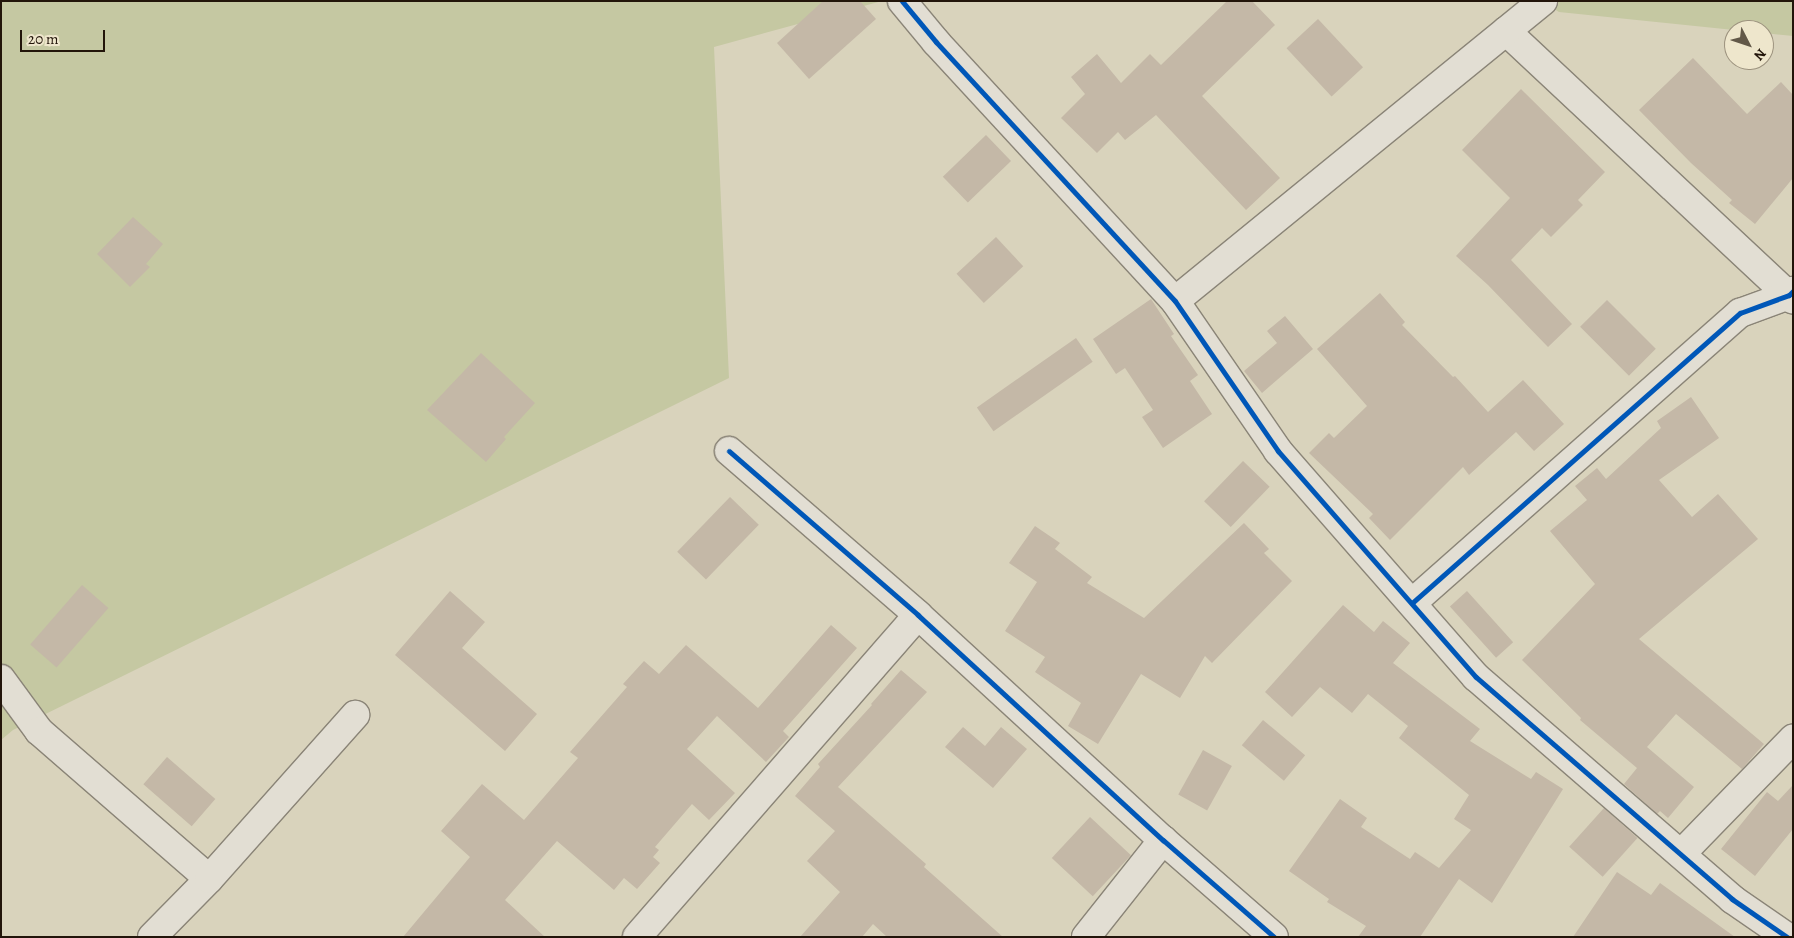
<!DOCTYPE html>
<style>
body{margin:0}
#map{position:relative;width:1794px;height:938px;overflow:hidden;background:#d9d3bc;font-family:Alegreya,serif}
div>[style]{position:absolute}
.green>*{inset:0;background:#c5c8a2}
.building>*{inset:0;background:#c4b8a7;transform-origin:0 0}
.roads{filter:drop-shadow(1px 0 #8a8477) drop-shadow(-1px 0 #8a8477) drop-shadow(0 1px #8a8477) drop-shadow(0 -1px #8a8477)}
.minor>*{height:28px;margin:-14px;padding:0 14px;transform-origin:14px;border-radius:14px;background:#e2ded3}
.cycleway>*{height:5px;margin:-2.5px;padding:0 2.5px;transform-origin:2.5px;border-radius:2.5px;background:#0057b8}
span{translate:-50% -50%;white-space:nowrap;text-align:center;line-height:1.15;-webkit-text-stroke:4px #eee6cc;paint-order:stroke}
.frame{position:absolute;inset:0;border:2px solid #22150a;pointer-events:none}
.north{position:absolute;left:1724px;top:20px;width:50px;height:50px;box-sizing:border-box;background:#eee6cc;border:1px solid #9c927e;border-radius:50%;rotate:131deg;font-size:14px;font-weight:700;line-height:20px;text-align:center;color:#22150a}
.north::after{content:'';display:block;margin:auto;width:18px;height:22px;background:#625848;clip-path:polygon(50% 0,100% 100%,50% 72%,0 100%)}
.scale{position:absolute;left:20px;top:30px;width:85px;height:22px;box-sizing:border-box;border:2px solid #22150a;border-top:0;padding-left:6px;font-size:15px;line-height:18px;white-space:nowrap;color:#22150a;-webkit-text-stroke:4px #eee6cc;paint-order:stroke}
</style>
<div id="map">
<div class="green">
<div style="clip-path:polygon(1px 1px,882px 1px,714px 47px,729px 378px,13px 730px,1px 740px)"></div>
<div style="clip-path:polygon(1541px 1px,1793px 1px,1793px 36px,1764px 33px,1764px 30px,1734px 30px,1559px 12px)"></div>
</div>
<div class="building">
<div style="clip-path:polygon(823px 1px,860px 1px,876px 19px,809px 79px,777px 43px)"></div>
<div style="clip-path:polygon(1227px 1px,1252px 1px,1275px 25px,1202px 96px,1280px 178px,1246px 210px,1156px 115px,1125px 140px,1118px 132px,1097px 153px,1061px 118px,1085px 94px,1071px 77px,1097px 54px,1121px 83px,1150px 54px,1161px 65px)"></div>
<div style="left:1318px;top:19px;width:66px;height:43px;rotate:47deg"></div>
<div style="clip-path:polygon(1693px 58px,1747px 114px,1781px 82px,1793px 95px,1793px 178px,1755px 224px,1729px 203px,1732px 200px,1691px 163px,1639px 110px)"></div>
<div style="clip-path:polygon(1521px 89px,1605px 172px,1578px 200px,1583px 205px,1551px 237px,1542px 228px,1511px 260px,1572px 324px,1548px 347px,1488px 285px,1456px 256px,1510px 198px,1462px 150px)"></div>
<div style="left:986px;top:135px;width:36px;height:60px;rotate:46deg"></div>
<div style="clip-path:polygon(133px 217px,163px 244px,146px 264px,150px 267px,130px 287px,97px 254px)"></div>
<div style="left:996px;top:237px;width:40px;height:54px;rotate:47deg"></div>
<div style="clip-path:polygon(1380px 293px,1405px 322px,1402px 325px,1453px 377px,1455px 376px,1488px 412px,1523px 380px,1564px 424px,1534px 451px,1516px 432px,1469px 475px,1463px 467px,1390px 540px,1369px 518px,1373px 514px,1309px 453px,1329px 433px,1334px 438px,1367px 406px,1317px 349px)"></div>
<div style="clip-path:polygon(1151px 299px,1174px 334px,1171px 336px,1198px 375px,1190px 381px,1212px 414px,1163px 448px,1142px 417px,1153px 410px,1125px 368px,1116px 374px,1093px 339px)"></div>
<div style="left:1607px;top:300px;width:69px;height:38px;rotate:45deg"></div>
<div style="clip-path:polygon(1285px 316px,1313px 349px,1262px 393px,1244px 371px,1277px 343px,1267px 331px)"></div>
<div style="left:1076px;top:338px;width:29px;height:121px;rotate:55deg"></div>
<div style="clip-path:polygon(481px 353px,535px 403px,504px 437px,506px 439px,486px 462px,427px 410px)"></div>
<div style="clip-path:polygon(1691px 397px,1719px 438px,1659px 480px,1692px 517px,1718px 494px,1758px 539px,1639px 639px,1764px 744px,1742px 769px,1676px 714px,1647px 747px,1694px 787px,1668px 818px,1660px 811px,1657px 814px,1624px 784px,1637px 768px,1580px 720px,1581px 718px,1522px 660px,1595px 584px,1550px 531px,1587px 500px,1575px 486px,1597px 468px,1606px 479px,1661px 428px,1657px 421px)"></div>
<div style="left:1243px;top:461px;width:37px;height:56px;rotate:44deg"></div>
<div style="left:730px;top:497px;width:40px;height:76px;rotate:44deg"></div>
<div style="clip-path:polygon(1244px 523px,1269px 549px,1264px 553px,1292px 581px,1212px 663px,1205px 656px,1180px 698px,1141px 674px,1098px 744px,1068px 726px,1081px 703px,1035px 672px,1045px 657px,1005px 631px,1037px 582px,1009px 563px,1035px 526px,1060px 543px,1055px 549px,1092px 577px,1087px 583px,1144px 618px)"></div>
<div style="left:82px;top:585px;width:35px;height:79px;rotate:41deg"></div>
<div style="clip-path:polygon(450px 591px,485px 622px,462px 648px,537px 714px,505px 751px,395px 655px)"></div>
<div style="left:1467px;top:591px;width:69px;height:23px;rotate:48deg"></div>
<div style="clip-path:polygon(1343px 605px,1374px 632px,1383px 621px,1410px 643px,1393px 663px,1480px 729px,1470px 741px,1531px 779px,1536px 772px,1563px 789px,1492px 903px,1459px 879px,1420px 937px,1358px 937px,1366px 926px,1327px 902px,1329px 899px,1289px 871px,1340px 799px,1367px 818px,1361px 827px,1410px 859px,1415px 852px,1439px 868px,1471px 830px,1454px 819px,1469px 795px,1399px 738px,1408px 726px,1368px 694px,1352px 713px,1320px 687px,1292px 717px,1265px 692px)"></div>
<div style="clip-path:polygon(831px 625px,857px 648px,783px 731px,789px 737px,766px 762px,717px 716px,687px 749px,735px 793px,709px 820px,692px 804px,655px 847px,659px 850px,653px 857px,660px 863px,637px 889px,624px 878px,614px 890px,557px 841px,505px 900px,545px 937px,403px 937px,470px 857px,441px 831px,482px 784px,524px 820px,578px 758px,570px 752px,627px 687px,623px 684px,644px 661px,659px 674px,686px 645px,758px 708px)"></div>
<div style="clip-path:polygon(901px 670px,927px 692px,838px 787px,926px 864px,924px 867px,1003px 937px,887px 937px,873px 924px,862px 937px,800px 937px,840px 892px,807px 861px,835px 831px,795px 796px,820px 767px,818px 764px,872px 705px,871px 704px)"></div>
<div style="left:1263px;top:720px;width:55px;height:33px;rotate:40deg"></div>
<div style="clip-path:polygon(963px 727px,985px 746px,1001px 727px,1027px 749px,993px 788px,945px 747px)"></div>
<div style="left:1203px;top:750px;width:33px;height:51px;rotate:29deg"></div>
<div style="left:167px;top:757px;width:64px;height:36px;rotate:41deg"></div>
<div style="clip-path:polygon(1793px 785px,1793px 829px,1755px 876px,1721px 849px,1767px 792px,1778px 801px)"></div>
<div style="left:1604px;top:808px;width:45px;height:52px;rotate:42deg"></div>
<div style="left:1090px;top:817px;width:56px;height:56px;rotate:43deg"></div>
<div style="clip-path:polygon(1617px 872px,1651px 895px,1660px 883px,1735px 937px,1573px 937px)"></div>
</div>
<div class="roads">
<div class="minor">
<div style="left:902px;top:1px;width:53px;rotate:50.3deg"></div>
<div style="left:936px;top:42px;width:352px;rotate:47.3deg"></div>
<div style="left:1175px;top:301px;width:182px;rotate:55.5deg"></div>
<div style="left:1278px;top:451px;width:300px;rotate:48.8deg"></div>
<div style="left:1476px;top:677px;width:339px;rotate:40.9deg"></div>
<div style="left:1732px;top:899px;width:67px;rotate:34.6deg"></div>
<div style="left:1506px;top:31px;width:393px;rotate:43.1deg"></div>
<div style="left:1175px;top:301px;width:475px;rotate:-39.2deg"></div>
<div style="left:729px;top:451px;width:250px;rotate:40.9deg"></div>
<div style="left:918px;top:615px;width:333px;rotate:42.6deg"></div>
<div style="left:1163px;top:840px;width:147px;rotate:41.1deg"></div>
<div style="left:1412px;top:603px;width:438px;rotate:-41.5deg"></div>
<div style="left:1740px;top:313px;width:52px;rotate:-20.2deg"></div>
<div style="left:1789px;top:295px;width:6px;rotate:-45deg"></div>
<div style="left:1px;top:679px;width:64px;rotate:53.8deg"></div>
<div style="left:39px;top:731px;width:225px;rotate:41deg"></div>
<div style="left:1681px;top:854px;width:161px;rotate:-45.8deg"></div>
<div style="left:152px;top:937px;width:81px;rotate:-45.5deg"></div>
<div style="left:209px;top:879px;width:220px;rotate:-48.3deg"></div>
<div style="left:637px;top:937px;width:427px;rotate:-48.9deg"></div>
<div style="left:1086px;top:937px;width:124px;rotate:-51.6deg"></div>
</div>
</div>
<div class="cycleway">
<div style="left:902px;top:1px;width:53px;rotate:50.3deg"></div>
<div style="left:936px;top:42px;width:352px;rotate:47.3deg"></div>
<div style="left:1175px;top:301px;width:182px;rotate:55.5deg"></div>
<div style="left:1278px;top:451px;width:300px;rotate:48.8deg"></div>
<div style="left:1476px;top:677px;width:339px;rotate:40.9deg"></div>
<div style="left:1732px;top:899px;width:67px;rotate:34.6deg"></div>
<div style="left:729px;top:451px;width:250px;rotate:40.9deg"></div>
<div style="left:918px;top:615px;width:333px;rotate:42.6deg"></div>
<div style="left:1163px;top:840px;width:147px;rotate:41.1deg"></div>
<div style="left:1412px;top:603px;width:438px;rotate:-41.5deg"></div>
<div style="left:1740px;top:313px;width:52px;rotate:-20.2deg"></div>
<div style="left:1789px;top:295px;width:6px;rotate:-45deg"></div>
</div>
<div class="frame"></div>
<div class="north">N</div>
<div class="scale">20 m</div>
</div>
